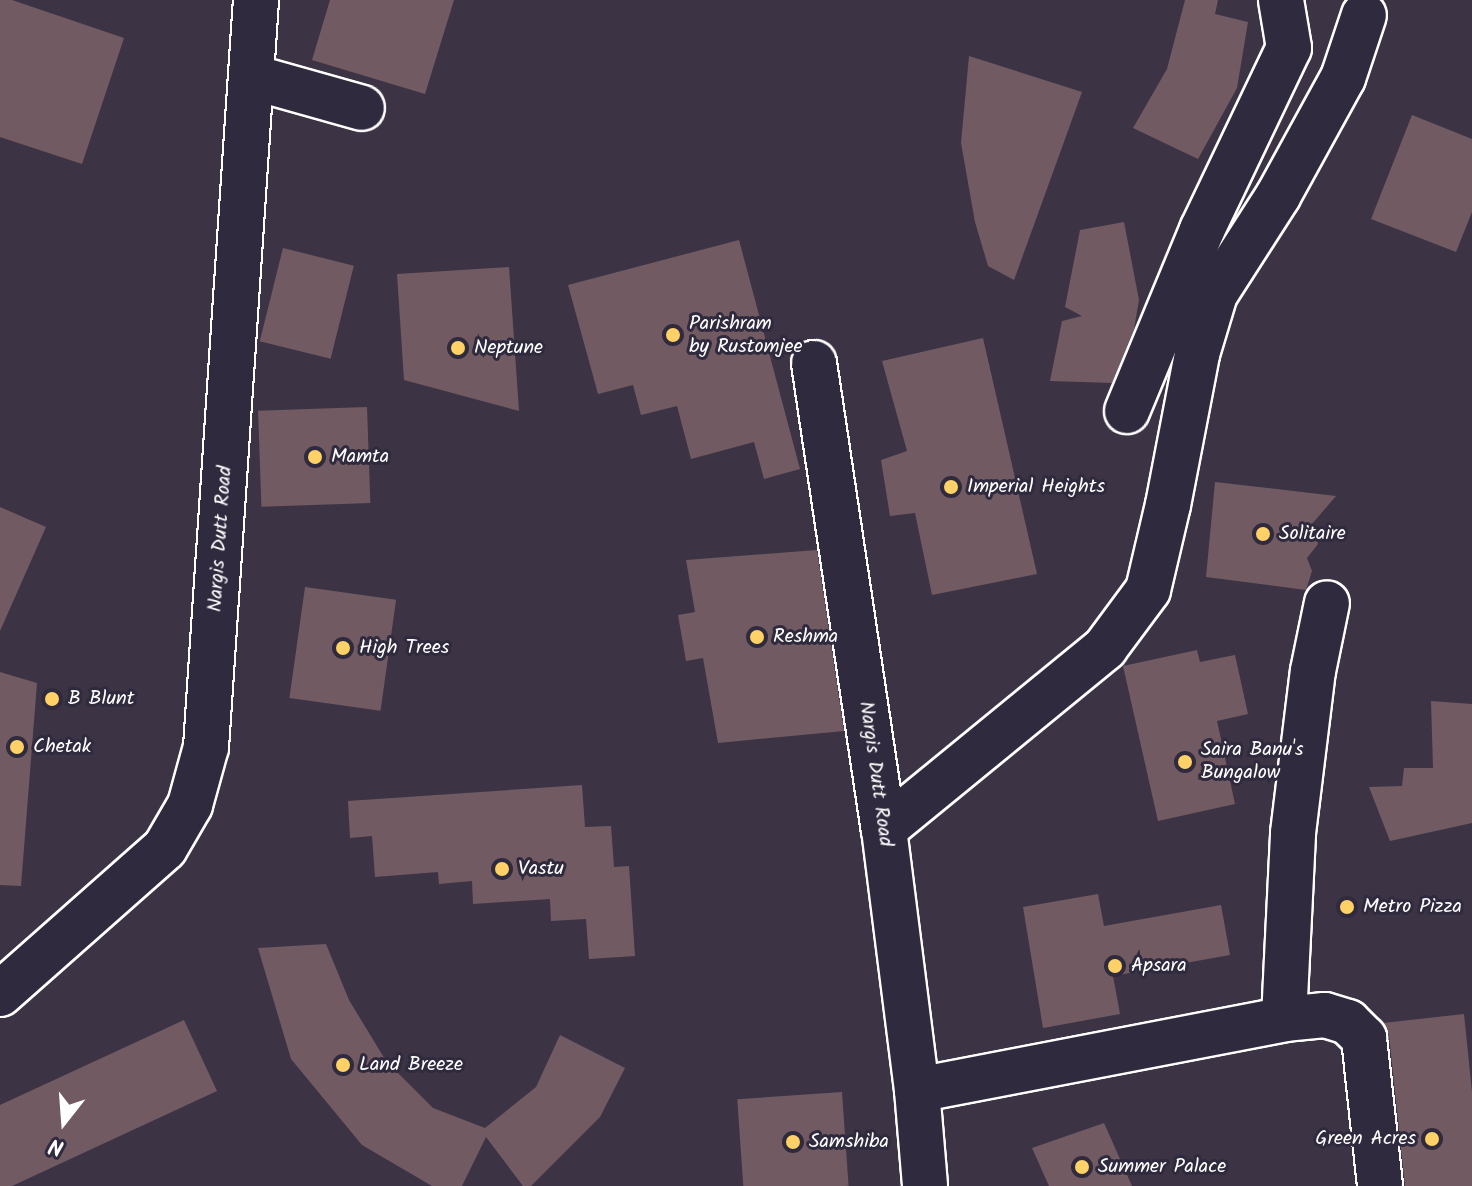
<!DOCTYPE html>
<style>
body{margin:0}
#map{position:relative;width:1472px;height:1186px;overflow:hidden;background:#3c3445;font-family:Kalam,sans-serif}
div>[style]{position:absolute}
.building>*{inset:0;background:#725a63;transform-origin:0 0}
.roads{filter:drop-shadow(2px 0 #fff) drop-shadow(-2px 0 #fff) drop-shadow(0 2px #fff) drop-shadow(0 -2px #fff)}
.minor>*{height:44px;margin:-22px;padding:0 22px;transform-origin:22px;border-radius:22px;background:#2f2a3d}
.dots>*{width:22px;height:22px;translate:-50% -50%;box-sizing:border-box;border:4px solid #2f2a3d;border-radius:50%}
span{translate:-50% -50%;white-space:nowrap;text-align:center;line-height:1.15;-webkit-text-stroke:6px #2f2a3d;paint-order:stroke}
.poi-label{font-size:20px;color:#fff}
.left{translate:0 -50%;text-align:left}
.right{translate:-100% -50%;text-align:right}
.street-label{font-size:20px;color:#fff}
.north{position:absolute;left:24px;top:1082px;width:80px;height:80px;-webkit-text-stroke:6px #2f2a3d;paint-order:stroke;rotate:197deg;font-size:22px;font-weight:700;line-height:32px;text-align:center;color:#fff}
.north::after{content:'';display:block;margin:auto;width:28px;height:36px;background:#fff;clip-path:polygon(50% 0,100% 100%,50% 72%,0 100%)}
</style>
<div id="map">
<div class="building">
<div style="clip-path:polygon(0 0,12px 0,124px 38px,82px 164px,0 137px)"></div>
<div style="clip-path:polygon(330px 0,454px 0,425px 94px,312px 60px)"></div>
<div style="clip-path:polygon(1185px 0,1218px 0,1215px 14px,1248px 22px,1237px 88px,1198px 159px,1133px 128px,1167px 69px)"></div>
<div style="clip-path:polygon(969px 56px,1082px 92px,1014px 280px,988px 266px,975px 222px,961px 143px)"></div>
<div style="clip-path:polygon(1412px 115px,1472px 139px,1472px 212px,1456px 252px,1371px 219px)"></div>
<div style="clip-path:polygon(1124px 222px,1139px 300px,1134px 329px,1112px 383px,1050px 381px,1062px 321px,1082px 316px,1065px 307px,1080px 230px)"></div>
<div style="clip-path:polygon(739px 240px,800px 469px,764px 479px,754px 442px,691px 459px,677px 406px,641px 415px,633px 385px,598px 394px,568px 285px)"></div>
<div style="left:283px;top:248px;width:73px;height:96px;rotate:14deg"></div>
<div style="clip-path:polygon(509px 267px,519px 411px,404px 380px,397px 274px)"></div>
<div style="clip-path:polygon(983px 338px,1037px 574px,932px 595px,915px 513px,890px 516px,881px 460px,907px 451px,882px 361px)"></div>
<div style="left:367px;top:407px;width:96px;height:109px;rotate:88deg"></div>
<div style="clip-path:polygon(1215px 482px,1336px 496px,1312px 524px,1318px 544px,1307px 558px,1312px 571px,1306px 590px,1206px 577px)"></div>
<div style="clip-path:polygon(0 507px,46px 527px,0 631px)"></div>
<div style="clip-path:polygon(817px 550px,844px 731px,718px 743px,703px 658px,686px 661px,678px 615px,695px 612px,686px 560px)"></div>
<div style="left:305px;top:587px;width:92px;height:112px;rotate:8deg"></div>
<div style="clip-path:polygon(1197px 650px,1200px 662px,1235px 655px,1248px 714px,1217px 721px,1235px 804px,1158px 821px,1123px 666px)"></div>
<div style="clip-path:polygon(0 672px,37px 683px,21px 886px,0 885px)"></div>
<div style="clip-path:polygon(1431px 701px,1472px 704px,1472px 823px,1390px 841px,1369px 787px,1402px 786px,1404px 768px,1433px 768px)"></div>
<div style="clip-path:polygon(582px 785px,585px 827px,611px 826px,614px 867px,629px 866px,635px 956px,589px 959px,586px 919px,551px 921px,550px 899px,473px 904px,472px 881px,439px 884px,438px 872px,375px 877px,372px 836px,350px 838px,348px 801px)"></div>
<div style="clip-path:polygon(1098px 894px,1104px 926px,1221px 905px,1230px 955px,1113px 976px,1120px 1014px,1043px 1028px,1023px 907px)"></div>
<div style="clip-path:polygon(326px 944px,349px 1000px,386px 1061px,433px 1108px,485px 1128px,536px 1087px,560px 1035px,625px 1068px,600px 1117px,531px 1186px,523px 1186px,486px 1137px,462px 1186px,432px 1186px,362px 1145px,291px 1059px,258px 948px)"></div>
<div style="clip-path:polygon(1464px 1014px,1472px 1092px,1472px 1186px,1405px 1186px,1389px 1035px,1383px 1023px)"></div>
<div style="clip-path:polygon(184px 1020px,217px 1091px,12px 1186px,0 1186px,0 1105px)"></div>
<div style="left:842px;top:1092px;width:94px;height:105px;rotate:86deg"></div>
<div style="clip-path:polygon(1104px 1123px,1132px 1186px,1049px 1186px,1032px 1148px)"></div>
</div>
<div class="roads">
<div class="minor">
<div style="left:252px;top:77px;width:114px;rotate:15.7deg"></div>
<div style="left:814px;top:363px;width:471px;rotate:81.5deg"></div>
<div style="left:884px;top:829px;width:263px;rotate:82.8deg"></div>
<div style="left:917px;top:1090px;width:96px;rotate:85.2deg"></div>
<div style="left:1127px;top:411px;width:196px;rotate:-67.5deg"></div>
<div style="left:1202px;top:230px;width:202px;rotate:-64.5deg"></div>
<div style="left:1289px;top:48px;width:49px;rotate:-99.5deg"></div>
<div style="left:884px;top:829px;width:286px;rotate:-39.3deg"></div>
<div style="left:1105px;top:648px;width:72px;rotate:-53.4deg"></div>
<div style="left:1148px;top:590px;width:87px;rotate:-76.8deg"></div>
<div style="left:1168px;top:505px;width:154px;rotate:-79.1deg"></div>
<div style="left:1197px;top:354px;width:63px;rotate:-73.3deg"></div>
<div style="left:1215px;top:294px;width:117px;rotate:-57.3deg"></div>
<div style="left:1278px;top:196px;width:135px;rotate:-61.2deg"></div>
<div style="left:1343px;top:78px;width:66px;rotate:-71.6deg"></div>
<div style="left:0;top:994px;width:220px;rotate:-41.5deg"></div>
<div style="left:165px;top:848px;width:50px;rotate:-59.8deg"></div>
<div style="left:190px;top:805px;width:60px;rotate:-74.6deg"></div>
<div style="left:206px;top:747px;width:749px;rotate:-86.17deg"></div>
<div style="left:1284px;top:1019px;width:186px;rotate:-87.2deg"></div>
<div style="left:1293px;top:833px;width:163px;rotate:-83deg"></div>
<div style="left:1313px;top:671px;width:69px;rotate:-78.4deg"></div>
<div style="left:917px;top:1090px;width:374px;rotate:-10.9deg"></div>
<div style="left:1284px;top:1019px;width:41px;rotate:-5.6deg"></div>
<div style="left:1325px;top:1015px;width:24px;rotate:17deg"></div>
<div style="left:1348px;top:1022px;width:23px;rotate:45deg"></div>
<div style="left:1364px;top:1038px;width:149px;rotate:83.8deg"></div>
</div>
</div>
<div class="dots">
<div style="left:673px;top:335px;background:#ffd166"></div>
<div style="left:458px;top:348px;background:#ffd166"></div>
<div style="left:315px;top:457px;background:#ffd166"></div>
<div style="left:951px;top:487px;background:#ffd166"></div>
<div style="left:1263px;top:534px;background:#ffd166"></div>
<div style="left:757px;top:637px;background:#ffd166"></div>
<div style="left:343px;top:648px;background:#ffd166"></div>
<div style="left:52px;top:699px;background:#ffd166"></div>
<div style="left:17px;top:747px;background:#ffd166"></div>
<div style="left:1185px;top:762px;background:#ffd166"></div>
<div style="left:502px;top:869px;background:#ffd166"></div>
<div style="left:1347px;top:907px;background:#ffd166"></div>
<div style="left:1115px;top:966px;background:#ffd166"></div>
<div style="left:343px;top:1065px;background:#ffd166"></div>
<div style="left:1432px;top:1139px;background:#ffd166"></div>
<div style="left:793px;top:1142px;background:#ffd166"></div>
<div style="left:1082px;top:1167px;background:#ffd166"></div>
</div>
<div class="poi-label">
<span class="left" style="left:689px;top:336px">Parishram<br>by Rustomjee</span>
<span class="left" style="left:474px;top:348px">Neptune</span>
<span class="left" style="left:331px;top:457px">Mamta</span>
<span class="left" style="left:967px;top:487px">Imperial Heights</span>
<span class="left" style="left:1279px;top:534px">Solitaire</span>
<span class="left" style="left:773px;top:637px">Reshma</span>
<span class="left" style="left:359px;top:648px">High Trees</span>
<span class="left" style="left:68px;top:699px">B Blunt</span>
<span class="left" style="left:33px;top:747px">Chetak</span>
<span class="left" style="left:1201px;top:762px">Saira Banu's<br>Bungalow</span>
<span class="left" style="left:518px;top:869px">Vastu</span>
<span class="left" style="left:1363px;top:907px">Metro Pizza</span>
<span class="left" style="left:1131px;top:966px">Apsara</span>
<span class="left" style="left:359px;top:1065px">Land Breeze</span>
<span class="right" style="left:1416px;top:1139px">Green Acres</span>
<span class="left" style="left:809px;top:1142px">Samshiba</span>
<span class="left" style="left:1098px;top:1167px">Summer Palace</span>
</div>
<div class="street-label">
<span style="left:221px;top:539px;rotate:-86deg">Nargis Dutt Road</span>
<span style="left:875px;top:774px;rotate:82deg">Nargis Dutt Road</span>
</div>
<div class="north">N</div>
</div>
